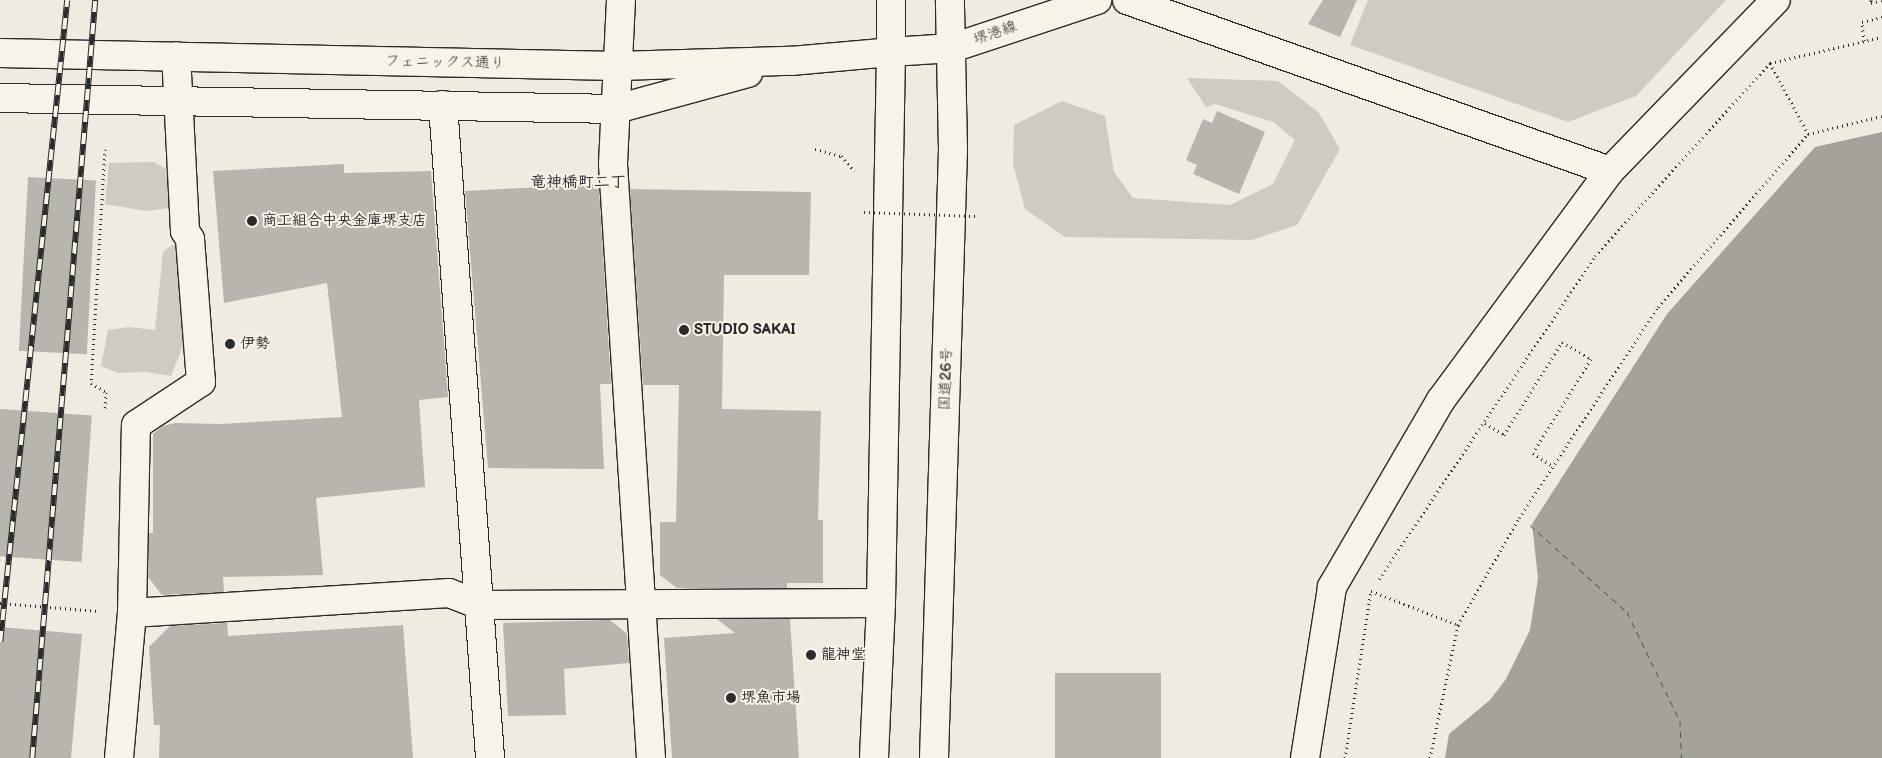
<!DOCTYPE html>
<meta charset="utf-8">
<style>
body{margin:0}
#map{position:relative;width:1882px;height:758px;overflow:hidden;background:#efebe0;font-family:"Balsamiq Sans","Klee One",sans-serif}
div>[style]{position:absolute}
.green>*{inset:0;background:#cfcbc2}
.water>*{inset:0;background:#a4a29a}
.ferry>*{height:1px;margin-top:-0.5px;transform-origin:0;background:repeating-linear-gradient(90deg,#555552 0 6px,transparent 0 11px)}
.building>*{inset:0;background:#b8b5ae;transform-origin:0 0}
.path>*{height:3px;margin-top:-1.5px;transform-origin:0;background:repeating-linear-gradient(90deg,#2b2b2b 0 1px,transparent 0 5px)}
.roads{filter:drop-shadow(1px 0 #2b2b2b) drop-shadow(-1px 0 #2b2b2b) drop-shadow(0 1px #2b2b2b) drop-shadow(0 -1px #2b2b2b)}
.minor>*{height:28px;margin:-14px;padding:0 14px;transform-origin:14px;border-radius:14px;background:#f7f3e8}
.major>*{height:28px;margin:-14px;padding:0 14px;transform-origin:14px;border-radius:14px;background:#f7f3e8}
.highway>*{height:28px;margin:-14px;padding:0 14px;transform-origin:14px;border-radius:14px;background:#f7f3e8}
.rail>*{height:5.5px;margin-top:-2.75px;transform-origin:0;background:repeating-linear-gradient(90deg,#f7f3e8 0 11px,#2b2b2b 0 22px);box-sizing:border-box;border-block:1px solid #2b2b2b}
.path-bridge>*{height:3px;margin-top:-1.5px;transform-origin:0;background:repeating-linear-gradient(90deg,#2b2b2b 0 1px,transparent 0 5px)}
.dots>*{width:14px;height:14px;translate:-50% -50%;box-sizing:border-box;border:2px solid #f7f3e8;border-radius:50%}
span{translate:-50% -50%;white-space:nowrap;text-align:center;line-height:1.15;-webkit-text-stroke:4px #f7f3e8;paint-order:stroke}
.street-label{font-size:15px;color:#2b2b2b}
.poi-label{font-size:15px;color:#2b2b2b;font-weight:700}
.left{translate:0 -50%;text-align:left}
.neighbourhood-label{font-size:16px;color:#2b2b2b;font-weight:700}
</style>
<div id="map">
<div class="green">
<div style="clip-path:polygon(1368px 0,1726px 0,1636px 96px,1568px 122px,1350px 45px)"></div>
<div style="clip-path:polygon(1187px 78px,1278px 81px,1319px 113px,1340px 149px,1297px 225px,1252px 240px,1065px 237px,1025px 209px,1013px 164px,1014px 125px,1062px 101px,1105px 116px,1114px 172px,1133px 198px,1230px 205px,1273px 184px,1295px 140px,1273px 122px,1215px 104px,1206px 107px)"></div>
<div style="clip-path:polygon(154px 162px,166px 169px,172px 189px,169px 208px,147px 211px,105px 204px,109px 163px)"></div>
<div style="clip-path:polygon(172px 245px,181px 247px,189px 331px,171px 376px,146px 372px,118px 373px,101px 366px,108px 330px,129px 327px,155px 330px,163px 252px)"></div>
</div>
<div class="water">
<div style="clip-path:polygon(1882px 132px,1882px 758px,1445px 758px,1449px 734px,1490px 700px,1506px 679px,1530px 630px,1538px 578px,1532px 524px,1667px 314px,1815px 147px)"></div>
</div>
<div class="ferry">
<div style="left:1530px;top:525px;width:130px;rotate:41.9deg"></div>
<div style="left:1627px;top:612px;width:121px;rotate:64.1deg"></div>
<div style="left:1680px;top:721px;width:37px;rotate:88deg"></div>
</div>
<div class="building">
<div style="clip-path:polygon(1323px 0,1357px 0,1340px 37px,1308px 24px)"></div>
<div style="clip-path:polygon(1217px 111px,1265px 132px,1239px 194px,1193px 174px,1197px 165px,1186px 160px,1203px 119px,1212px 123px)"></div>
<div style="clip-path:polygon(344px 164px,344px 173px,431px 171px,448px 397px,419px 400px,425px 487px,316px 498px,323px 575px,223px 577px,224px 592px,162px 595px,148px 577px,149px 533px,153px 533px,153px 434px,163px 426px,175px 423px,221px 424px,342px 417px,327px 283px,224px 303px,213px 171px)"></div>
<div style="left:28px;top:177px;width:68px;height:174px;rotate:3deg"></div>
<div style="clip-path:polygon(593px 184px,593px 189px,599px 189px,611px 384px,600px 384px,604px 469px,488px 468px,465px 191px)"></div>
<div style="clip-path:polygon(630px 189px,811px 192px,809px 275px,724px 275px,722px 409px,821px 411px,818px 520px,823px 520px,823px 583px,787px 583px,787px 588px,677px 588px,660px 575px,660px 522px,676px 522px,679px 385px,643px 385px)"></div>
<div style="left:0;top:409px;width:92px;height:147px;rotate:4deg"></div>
<div style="clip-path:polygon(717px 619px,790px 619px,799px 758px,672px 758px,664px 638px,735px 633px)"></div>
<div style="clip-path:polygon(610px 620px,627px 634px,629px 663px,564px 669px,566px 715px,508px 716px,503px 623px)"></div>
<div style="clip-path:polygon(227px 623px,228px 636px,403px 625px,413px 758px,159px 758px,160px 725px,154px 725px,149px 647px,170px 626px)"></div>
<div style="clip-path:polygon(0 627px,82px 634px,71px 758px,0 758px)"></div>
<div style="left:1161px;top:673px;width:85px;height:106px;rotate:90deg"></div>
</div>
<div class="path">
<div style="left:1871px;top:0;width:3px;rotate:90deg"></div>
<div style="left:1871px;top:3px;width:11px;rotate:-15deg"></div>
<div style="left:1864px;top:41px;width:19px;rotate:-96deg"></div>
<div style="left:1862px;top:22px;width:21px;rotate:-14deg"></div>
<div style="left:1770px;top:63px;width:81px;rotate:61.8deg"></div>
<div style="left:105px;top:149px;width:234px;rotate:93.4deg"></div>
<div style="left:91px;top:383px;width:17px;rotate:31deg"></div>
<div style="left:106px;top:392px;width:18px;rotate:93deg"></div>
<div style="left:815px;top:149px;width:27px;rotate:15deg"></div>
<div style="left:841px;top:156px;width:20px;rotate:49deg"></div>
<div style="left:1485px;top:423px;width:22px;rotate:32deg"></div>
<div style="left:1504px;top:435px;width:110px;rotate:-58.1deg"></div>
<div style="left:1562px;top:342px;width:34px;rotate:30deg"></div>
<div style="left:1591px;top:359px;width:110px;rotate:121.7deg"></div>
<div style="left:1533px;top:453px;width:25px;rotate:34deg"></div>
<div style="left:1379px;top:579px;width:389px;rotate:-56.2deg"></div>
<div style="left:1595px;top:256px;width:261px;rotate:-47.8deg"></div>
<div style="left:1770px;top:63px;width:115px;rotate:-13.1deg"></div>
<div style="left:1371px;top:591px;width:93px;rotate:21.3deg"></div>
<div style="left:0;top:603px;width:99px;rotate:4.6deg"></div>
<div style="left:1345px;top:758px;width:170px;rotate:-81.2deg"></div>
<div style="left:1430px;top:758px;width:136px;rotate:-78.1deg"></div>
<div style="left:1458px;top:625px;width:123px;rotate:-60.3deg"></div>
<div style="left:1519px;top:518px;width:253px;rotate:-56.6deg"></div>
<div style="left:1658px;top:307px;width:229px;rotate:-49.1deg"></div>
<div style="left:1808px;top:134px;width:76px;rotate:-13.7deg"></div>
</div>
<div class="roads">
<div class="minor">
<div style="left:621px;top:0;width:164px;rotate:92.8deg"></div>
<div style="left:613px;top:164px;width:595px;rotate:86.34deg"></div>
<div style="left:1127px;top:0;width:512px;rotate:19.5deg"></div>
<div style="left:443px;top:105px;width:655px;rotate:85.88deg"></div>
<div style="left:132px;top:613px;width:318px;rotate:-3.6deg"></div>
<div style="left:449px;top:593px;width:33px;rotate:21deg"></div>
<div style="left:480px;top:605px;width:401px;rotate:-0.3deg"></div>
<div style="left:119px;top:758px;width:146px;rotate:-84.9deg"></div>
<div style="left:132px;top:613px;width:188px;rotate:-88.8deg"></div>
<div style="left:136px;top:425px;width:78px;rotate:-33.5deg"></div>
<div style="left:201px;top:382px;width:143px;rotate:-94.4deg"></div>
<div style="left:190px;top:239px;width:9px;rotate:-122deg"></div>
<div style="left:185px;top:231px;width:175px;rotate:-92.9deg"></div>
<div style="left:1305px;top:758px;width:173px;rotate:-81deg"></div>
<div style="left:1332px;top:587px;width:216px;rotate:-59.8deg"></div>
<div style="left:1441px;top:400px;width:285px;rotate:-53.6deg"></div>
<div style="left:1610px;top:171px;width:238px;rotate:-45.9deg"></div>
</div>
<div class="major">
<div style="left:891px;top:0;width:52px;rotate:90deg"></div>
<div style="left:891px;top:52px;width:61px;rotate:-3.8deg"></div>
<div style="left:952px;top:48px;width:153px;rotate:-18.3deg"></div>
</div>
<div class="highway">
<div style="left:0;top:53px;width:618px;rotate:1.21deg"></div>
<div style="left:618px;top:66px;width:173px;rotate:-1.7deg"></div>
<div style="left:791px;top:61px;width:100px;rotate:-5.1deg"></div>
<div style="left:891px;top:52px;width:551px;rotate:91.04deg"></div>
<div style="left:881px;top:603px;width:155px;rotate:92.6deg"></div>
<div style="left:0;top:98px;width:616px;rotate:1.02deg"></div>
<div style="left:616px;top:109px;width:137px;rotate:-15.3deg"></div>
<div style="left:934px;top:758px;width:609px;rotate:-88.21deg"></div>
<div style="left:953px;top:149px;width:149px;rotate:-91.2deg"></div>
</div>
</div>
<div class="rail">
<div style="left:0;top:642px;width:645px;rotate:-84.04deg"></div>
<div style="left:32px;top:758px;width:761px;rotate:-85.25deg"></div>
</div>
<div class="path-bridge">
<div style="left:864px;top:212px;width:111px;rotate:2.1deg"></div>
</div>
<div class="dots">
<div style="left:252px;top:221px;background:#2b2b2b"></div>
<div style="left:684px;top:330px;background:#2b2b2b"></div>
<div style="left:230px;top:344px;background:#2b2b2b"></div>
<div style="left:811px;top:655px;background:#2b2b2b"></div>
<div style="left:731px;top:698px;background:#2b2b2b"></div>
</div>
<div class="street-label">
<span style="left:995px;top:33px;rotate:-19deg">堺港線</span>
<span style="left:445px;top:62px;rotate:1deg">フェニックス通り</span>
<span style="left:946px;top:379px;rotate:-88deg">国道26号</span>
</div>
<div class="poi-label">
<span class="left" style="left:262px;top:221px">商工組合中央金庫堺支店</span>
<span class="left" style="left:694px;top:330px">STUDIO SAKAI</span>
<span class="left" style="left:240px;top:344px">伊勢</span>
<span class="left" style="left:821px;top:655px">龍神堂</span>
<span class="left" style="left:741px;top:698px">堺魚市場</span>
</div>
<div class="neighbourhood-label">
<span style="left:578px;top:183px">竜神橋町二丁</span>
</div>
</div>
